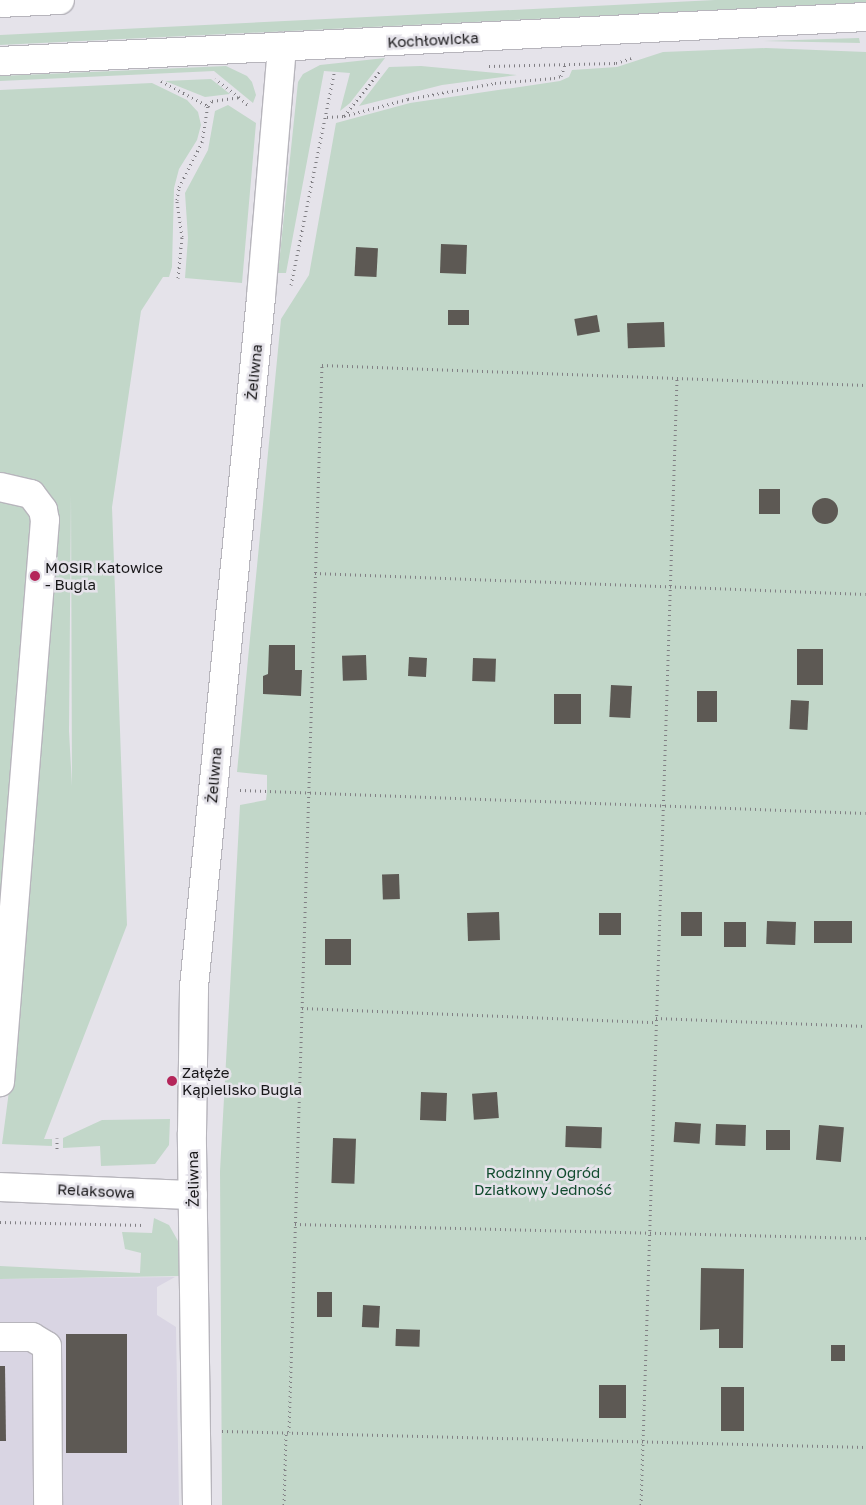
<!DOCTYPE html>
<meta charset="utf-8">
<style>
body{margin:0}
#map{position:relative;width:866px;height:1505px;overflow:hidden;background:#e5e3ea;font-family:"Golos Text",sans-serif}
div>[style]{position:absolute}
.built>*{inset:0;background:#d9d5e3}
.green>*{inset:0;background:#c2d7c9}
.building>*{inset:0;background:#5d5954;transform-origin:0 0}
.round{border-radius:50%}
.path>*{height:3px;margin-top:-1.5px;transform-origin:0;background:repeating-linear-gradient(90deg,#817f84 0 1px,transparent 0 5px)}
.roads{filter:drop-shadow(1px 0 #b7b5bc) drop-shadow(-1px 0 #b7b5bc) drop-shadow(0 1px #b7b5bc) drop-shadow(0 -1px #b7b5bc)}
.minor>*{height:28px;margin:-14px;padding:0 14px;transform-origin:14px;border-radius:14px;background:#fff}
.major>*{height:28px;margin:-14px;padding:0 14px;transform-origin:14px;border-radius:14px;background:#fff}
.highway>*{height:28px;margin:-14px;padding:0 14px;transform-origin:14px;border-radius:14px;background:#fff}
.dots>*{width:14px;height:14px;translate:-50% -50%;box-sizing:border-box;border:2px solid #e5e3ea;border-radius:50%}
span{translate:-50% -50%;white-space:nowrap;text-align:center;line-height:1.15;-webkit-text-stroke:5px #e5e3ea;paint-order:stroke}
.street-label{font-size:15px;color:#181719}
.poi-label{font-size:15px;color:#181719}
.left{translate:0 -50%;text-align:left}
.park-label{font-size:15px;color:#124c2f}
</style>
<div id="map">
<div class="built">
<div style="clip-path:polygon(175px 1277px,157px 1287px,157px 1315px,176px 1327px,179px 1505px,0 1505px,0 1279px)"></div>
</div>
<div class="green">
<div style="clip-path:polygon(715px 0,866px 0,866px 3px,0 45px,0 35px)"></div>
<div style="clip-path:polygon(859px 38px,860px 43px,763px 41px)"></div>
<div style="clip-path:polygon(766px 48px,866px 52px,866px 1505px,222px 1505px,220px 1171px,240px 805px,266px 800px,267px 791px,267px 775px,237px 772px,281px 319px,309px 275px,336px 123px,410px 103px,560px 81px,569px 77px,572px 70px,617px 67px,663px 52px)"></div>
<div style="clip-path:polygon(385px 58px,350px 103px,340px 111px,350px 73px,324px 71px,286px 273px,278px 273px,298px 82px,303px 74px,320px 65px)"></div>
<div style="clip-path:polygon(226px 66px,247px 76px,252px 82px,256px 95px,253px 103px,214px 71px,0 81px,0 76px)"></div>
<div style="clip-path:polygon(421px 66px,517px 75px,442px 85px,359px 106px,389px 67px)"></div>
<div style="clip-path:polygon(211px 79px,230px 94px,205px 97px,165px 81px)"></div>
<div style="clip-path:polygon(evenodd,152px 83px,187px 100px,198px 112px,201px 125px,197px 140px,179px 169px,174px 188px,172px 267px,169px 277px,163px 277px,141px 311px,112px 507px,127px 925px,44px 1139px,52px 1139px,52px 1146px,2px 1144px,9px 1091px,0 1090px,0 90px,152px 83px,71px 493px,72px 786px,69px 731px,71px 493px)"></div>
<div style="clip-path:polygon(228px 105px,256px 123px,242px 283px,185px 278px,188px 238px,185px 193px,208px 150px,215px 111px)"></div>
<div style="clip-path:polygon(170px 1119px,169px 1145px,155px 1164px,101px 1166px,100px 1146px,63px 1148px,63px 1138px,102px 1120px)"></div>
<div style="clip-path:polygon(154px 1218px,169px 1225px,178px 1241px,180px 1276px,0 1279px,0 1266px,140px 1273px,141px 1253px,125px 1249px,122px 1232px,152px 1233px)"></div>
</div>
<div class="building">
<div style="left:441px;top:244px;width:26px;height:29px;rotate:2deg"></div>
<div style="left:356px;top:247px;width:22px;height:29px;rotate:3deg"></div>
<div style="left:448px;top:310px;width:21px;height:15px"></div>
<div style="left:597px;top:315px;width:17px;height:23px;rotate:80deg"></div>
<div style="left:664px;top:322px;width:25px;height:37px;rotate:88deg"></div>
<div style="left:759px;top:489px;width:21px;height:25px"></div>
<div class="round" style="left:812px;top:498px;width:26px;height:26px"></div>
<div style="clip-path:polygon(269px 645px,295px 645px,295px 670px,302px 670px,301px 696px,263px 694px,263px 676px,268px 674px)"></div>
<div style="left:797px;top:649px;width:26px;height:36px"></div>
<div style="left:366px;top:655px;width:25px;height:24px;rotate:88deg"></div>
<div style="left:409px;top:657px;width:18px;height:19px;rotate:3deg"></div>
<div style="left:473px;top:658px;width:23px;height:23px;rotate:2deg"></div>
<div style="left:611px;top:685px;width:21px;height:32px;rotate:3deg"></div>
<div style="left:697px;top:691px;width:20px;height:31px"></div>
<div style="left:554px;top:694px;width:27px;height:30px"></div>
<div style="left:791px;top:700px;width:18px;height:29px;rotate:3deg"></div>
<div style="left:399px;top:874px;width:25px;height:17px;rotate:88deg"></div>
<div style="left:499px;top:912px;width:28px;height:32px;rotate:88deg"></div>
<div style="left:681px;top:912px;width:21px;height:24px"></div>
<div style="left:599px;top:913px;width:22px;height:22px"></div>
<div style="left:767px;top:921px;width:29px;height:23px;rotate:2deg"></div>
<div style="left:814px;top:921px;width:38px;height:22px"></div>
<div style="left:724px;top:922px;width:22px;height:25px"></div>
<div style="left:325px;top:939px;width:26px;height:26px"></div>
<div style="left:421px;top:1092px;width:26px;height:28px;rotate:2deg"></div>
<div style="left:497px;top:1092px;width:26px;height:25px;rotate:86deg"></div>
<div style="left:675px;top:1122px;width:26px;height:20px;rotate:4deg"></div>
<div style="left:716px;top:1124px;width:30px;height:21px;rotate:2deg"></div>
<div style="left:819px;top:1125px;width:25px;height:35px;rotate:5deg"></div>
<div style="left:566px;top:1126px;width:36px;height:21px;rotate:2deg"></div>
<div style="left:766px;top:1130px;width:24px;height:20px"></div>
<div style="left:333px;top:1138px;width:23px;height:45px;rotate:2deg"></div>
<div style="clip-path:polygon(701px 1268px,744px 1269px,743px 1348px,719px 1348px,719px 1329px,700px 1330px)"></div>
<div style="left:317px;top:1292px;width:15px;height:25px"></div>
<div style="left:363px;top:1305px;width:17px;height:22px;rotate:3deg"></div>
<div style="left:396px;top:1329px;width:24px;height:17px;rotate:2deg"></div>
<div style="left:127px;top:1334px;width:119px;height:61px;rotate:90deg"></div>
<div style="left:831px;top:1345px;width:14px;height:16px"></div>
<div style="clip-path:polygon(0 1366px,5px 1366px,6px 1441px,0 1441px)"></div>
<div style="left:599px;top:1385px;width:27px;height:33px"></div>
<div style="left:721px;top:1387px;width:23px;height:44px"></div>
</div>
<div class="path">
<div style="left:489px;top:66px;width:127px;rotate:-1.4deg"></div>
<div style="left:616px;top:63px;width:16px;rotate:-18deg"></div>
<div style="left:161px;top:81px;width:53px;rotate:28deg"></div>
<div style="left:239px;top:97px;width:13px;rotate:42deg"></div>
<div style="left:344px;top:116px;width:59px;rotate:-51.2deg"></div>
<div style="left:327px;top:117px;width:17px;rotate:-3deg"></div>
<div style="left:344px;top:116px;width:66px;rotate:-14.9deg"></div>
<div style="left:408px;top:99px;width:88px;rotate:-10.4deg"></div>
<div style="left:495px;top:83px;width:59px;rotate:-4.8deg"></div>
<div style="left:554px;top:78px;width:7px;rotate:-16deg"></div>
<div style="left:561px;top:76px;width:12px;rotate:-70deg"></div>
<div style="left:178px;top:278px;width:41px;rotate:-84.4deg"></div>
<div style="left:182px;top:237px;width:37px;rotate:-98deg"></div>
<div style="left:177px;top:200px;width:13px;rotate:-81deg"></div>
<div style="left:179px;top:187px;width:51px;rotate:-62.9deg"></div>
<div style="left:202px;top:142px;width:36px;rotate:-81deg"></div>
<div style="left:208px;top:106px;width:6px;rotate:-51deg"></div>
<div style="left:212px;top:101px;width:27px;rotate:-8deg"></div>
<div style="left:239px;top:97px;width:30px;rotate:-143deg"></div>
<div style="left:291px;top:285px;width:216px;rotate:-78.5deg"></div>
<div style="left:315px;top:573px;width:551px;rotate:2.18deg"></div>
<div style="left:240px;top:790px;width:626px;rotate:2.1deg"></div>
<div style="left:302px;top:1008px;width:354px;rotate:2.3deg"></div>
<div style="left:656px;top:1018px;width:210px;rotate:2.2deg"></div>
<div style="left:57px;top:1138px;width:13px;rotate:90deg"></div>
<div style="left:0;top:1222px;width:145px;rotate:1.2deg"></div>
<div style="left:295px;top:1224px;width:571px;rotate:1.4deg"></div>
<div style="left:222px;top:1431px;width:644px;rotate:1.42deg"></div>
<div style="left:289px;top:1432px;width:1068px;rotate:-88.23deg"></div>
<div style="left:322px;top:365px;width:544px;rotate:2.11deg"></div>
<div style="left:284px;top:1505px;width:73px;rotate:-88.4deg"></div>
<div style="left:641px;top:1505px;width:1128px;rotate:-88.17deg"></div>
</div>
<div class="roads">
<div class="minor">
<div style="left:0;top:487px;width:32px;rotate:13deg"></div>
<div style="left:31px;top:494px;width:20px;rotate:53deg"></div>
<div style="left:43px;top:510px;width:10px;rotate:79deg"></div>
<div style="left:45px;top:520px;width:564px;rotate:94.58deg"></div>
<div style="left:0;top:1187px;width:193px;rotate:2.4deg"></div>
<div style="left:0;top:1337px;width:32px"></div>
<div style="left:32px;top:1337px;width:17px;rotate:31deg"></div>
<div style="left:47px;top:1346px;width:159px;rotate:89.6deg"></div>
<div style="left:197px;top:1505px;width:372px;rotate:-90.8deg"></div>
<div style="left:192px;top:1133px;width:146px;rotate:-89.2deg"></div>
<div style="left:194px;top:987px;width:693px;rotate:-84.45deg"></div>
<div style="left:261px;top:297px;width:251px;rotate:-85.2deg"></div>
</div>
<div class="major">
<div style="left:0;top:61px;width:867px;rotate:-2.91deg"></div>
</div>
<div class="highway">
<div style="left:0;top:3px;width:60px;rotate:-2.9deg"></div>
</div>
</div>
<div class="dots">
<div style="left:35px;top:576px;background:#b4265a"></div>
<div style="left:172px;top:1081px;background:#b4265a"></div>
</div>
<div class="street-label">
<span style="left:433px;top:40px;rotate:-3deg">Kochłowicka</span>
<span style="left:254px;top:372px;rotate:-84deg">Żeliwna</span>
<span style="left:214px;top:775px;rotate:-85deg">Żeliwna</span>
<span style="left:193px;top:1179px;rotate:-91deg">Żeliwna</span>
<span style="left:96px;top:1191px;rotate:3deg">Relaksowa</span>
</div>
<div class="poi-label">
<span class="left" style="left:45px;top:576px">MOSiR Katowice<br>- Bugla</span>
<span class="left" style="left:182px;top:1081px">Załęże<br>Kąpielisko Bugla</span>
</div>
<div class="park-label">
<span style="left:543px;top:1181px">Rodzinny Ogród<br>Działkowy Jedność</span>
</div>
</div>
